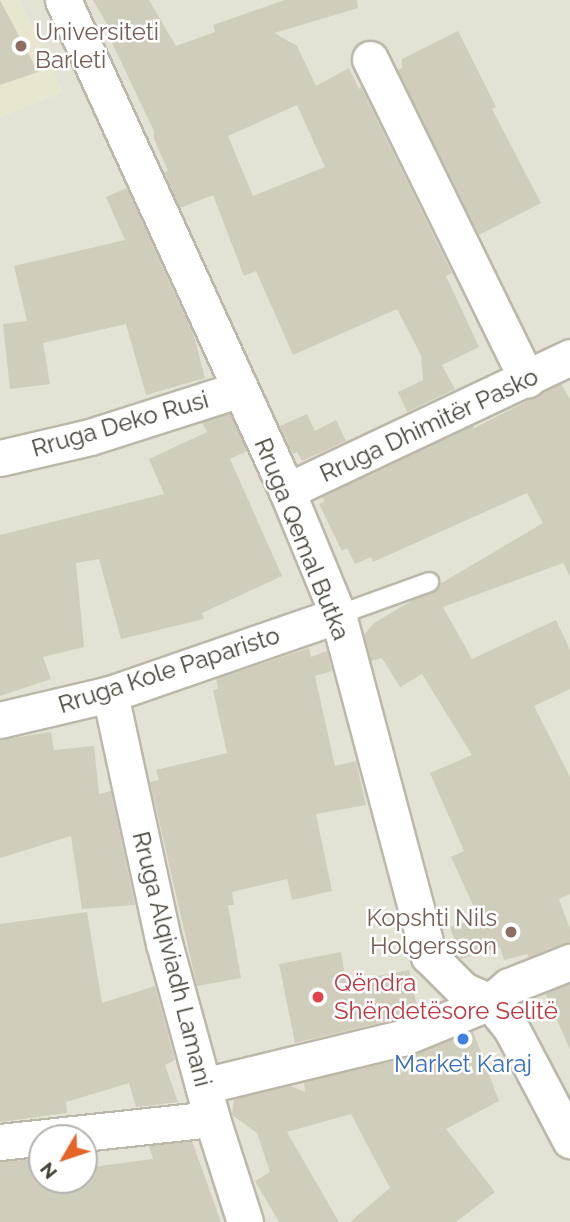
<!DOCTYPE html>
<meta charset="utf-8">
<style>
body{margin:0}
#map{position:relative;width:570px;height:1222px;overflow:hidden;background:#f1efe5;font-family:Raleway,sans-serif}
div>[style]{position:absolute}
.residential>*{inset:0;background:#e4e2d4}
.education>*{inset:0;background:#e9e6d0}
.building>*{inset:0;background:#d1cdbc}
.roads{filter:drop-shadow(2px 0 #bbb8a9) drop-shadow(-2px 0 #bbb8a9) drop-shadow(0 2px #bbb8a9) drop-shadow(0 -2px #bbb8a9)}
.service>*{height:18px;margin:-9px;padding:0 9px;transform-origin:9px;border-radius:9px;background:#fff}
.minor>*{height:35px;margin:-17.5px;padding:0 17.5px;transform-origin:17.5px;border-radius:17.5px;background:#fff}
.dots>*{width:19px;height:19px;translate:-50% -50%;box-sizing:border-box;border:4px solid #fff;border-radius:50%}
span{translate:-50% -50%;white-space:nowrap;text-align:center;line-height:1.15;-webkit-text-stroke:5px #fff;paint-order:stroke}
.education-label{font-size:24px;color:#785e54}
.left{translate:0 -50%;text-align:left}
.right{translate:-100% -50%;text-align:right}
.street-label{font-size:24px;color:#434035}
.health-label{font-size:24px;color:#be3a42}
.shop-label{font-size:24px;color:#366cbe}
.north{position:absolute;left:28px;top:1124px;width:70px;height:70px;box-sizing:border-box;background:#fff;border:2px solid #b4b3ae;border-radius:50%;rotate:231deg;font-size:19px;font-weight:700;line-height:28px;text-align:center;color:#434035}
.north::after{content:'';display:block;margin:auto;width:24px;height:32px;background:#e66427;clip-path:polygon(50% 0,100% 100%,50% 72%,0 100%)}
</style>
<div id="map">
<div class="residential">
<div style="clip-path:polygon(evenodd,0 0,570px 0,570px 1222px,0 1222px,0 0,42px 1138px,84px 1138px,84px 1180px,42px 1180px,42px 1138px)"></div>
</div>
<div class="education">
<div style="clip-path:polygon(0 0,20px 0,63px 92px,0 118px)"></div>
</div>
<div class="building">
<div style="clip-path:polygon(0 0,38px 72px,0 85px)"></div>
<div style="clip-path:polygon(evenodd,93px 0,149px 0,176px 46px,215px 32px,213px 25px,285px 0,357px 0,358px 8px,274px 33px,297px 46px,316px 86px,349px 68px,359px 89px,361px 87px,452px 273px,446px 276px,479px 347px,442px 365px,455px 389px,407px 412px,398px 392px,423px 380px,421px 355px,397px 309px,293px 355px,256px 271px,244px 276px,213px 195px,180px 208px,164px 172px,168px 171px,154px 139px,154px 131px,112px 43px,116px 40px,93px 0,297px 105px,325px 167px,253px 196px,228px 136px,297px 105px)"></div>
<div style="clip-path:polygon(458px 31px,496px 107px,492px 109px,541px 203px,479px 235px,398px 70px,402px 68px,402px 59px)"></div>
<div style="clip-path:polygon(127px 188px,194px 336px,205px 378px,146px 395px,126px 324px,43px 343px,50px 384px,10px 389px,3px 324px,27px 321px,14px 266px,125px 240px,106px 197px)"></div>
<div style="clip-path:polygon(561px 384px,570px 399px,570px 576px,563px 563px,443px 607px,472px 659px,556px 620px,570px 650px,570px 689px,534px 706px,570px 777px,570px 894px,559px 899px,570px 929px,570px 942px,529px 957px,527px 954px,504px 960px,500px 947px,461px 959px,450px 927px,479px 918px,451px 857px,464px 851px,430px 773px,472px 755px,422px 674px,400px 687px,382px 658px,371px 661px,364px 635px,374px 623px,413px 600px,433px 592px,440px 584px,543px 523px,527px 493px,373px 562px,371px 557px,355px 564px,347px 548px,342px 551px,319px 504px,325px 501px,322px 497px,473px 425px,474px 428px)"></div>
<div style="clip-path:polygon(230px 413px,247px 451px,230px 459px,282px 576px,202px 613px,204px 619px,121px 639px,99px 559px,76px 563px,84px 647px,43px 657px,51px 679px,0 696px,0 535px,164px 494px,149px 459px,207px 432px,202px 422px)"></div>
<div style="clip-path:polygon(307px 414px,315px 431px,336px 420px,346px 441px,302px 461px,297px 452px,293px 454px,280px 426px)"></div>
<div style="clip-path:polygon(309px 648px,311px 657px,327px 651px,332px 671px,315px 676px,335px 766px,356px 761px,366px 805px,316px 814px,332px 891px,292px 900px,287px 879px,232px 892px,234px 905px,228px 905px,241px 978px,197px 986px,150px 782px,159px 780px,156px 770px,227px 753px,213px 690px,218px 689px,216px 679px)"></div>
<div style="clip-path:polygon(51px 732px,54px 750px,94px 746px,99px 794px,111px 791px,135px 905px,82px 909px,71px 836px,0 858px,0 740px)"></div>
<div style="clip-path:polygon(87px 912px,102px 1003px,155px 986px,175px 1060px,165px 1065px,178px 1102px,136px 1107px,129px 1083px,66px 1102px,67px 1113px,0 1122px,0 924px)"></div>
<div style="clip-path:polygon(341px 952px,346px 982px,409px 970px,418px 1010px,396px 1019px,295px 1043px,279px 964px)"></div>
<div style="clip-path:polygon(570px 984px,570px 1049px,545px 993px)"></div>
<div style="clip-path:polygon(473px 1031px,499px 1101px,446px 1129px,495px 1192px,456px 1222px,350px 1222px,390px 1188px,351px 1114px,287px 1132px,339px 1222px,279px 1222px,255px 1181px,270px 1172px,257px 1133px,232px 1115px,234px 1099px,290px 1086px,305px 1092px,304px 1082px,407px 1058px)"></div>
<div style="clip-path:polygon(192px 1141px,221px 1222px,0 1222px,0 1162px,42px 1158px,42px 1180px,84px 1180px,84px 1168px,153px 1159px,149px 1146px)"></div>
</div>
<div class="roads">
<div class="service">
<div style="left:338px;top:615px;width:97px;rotate:-19.9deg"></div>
</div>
<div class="minor">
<div style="left:63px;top:0;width:540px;rotate:65.48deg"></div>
<div style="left:287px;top:491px;width:134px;rotate:67.6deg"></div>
<div style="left:338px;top:615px;width:353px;rotate:75.1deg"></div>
<div style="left:429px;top:956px;width:48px;rotate:45deg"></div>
<div style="left:463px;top:990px;width:30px;rotate:24deg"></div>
<div style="left:490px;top:1002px;width:33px;rotate:51deg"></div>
<div style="left:511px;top:1028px;width:127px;rotate:62.2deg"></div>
<div style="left:370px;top:59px;width:357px;rotate:63.9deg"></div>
<div style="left:0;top:458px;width:92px;rotate:-13.1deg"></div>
<div style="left:90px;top:437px;width:157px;rotate:-17.7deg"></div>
<div style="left:287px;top:491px;width:313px;rotate:-25.3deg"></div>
<div style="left:110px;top:694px;width:255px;rotate:77.8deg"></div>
<div style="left:164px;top:943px;width:182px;rotate:74.7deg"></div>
<div style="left:212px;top:1119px;width:108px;rotate:72.2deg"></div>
<div style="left:0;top:720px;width:113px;rotate:-13.3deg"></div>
<div style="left:110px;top:694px;width:241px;rotate:-19.1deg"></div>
<div style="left:203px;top:1086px;width:205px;rotate:-13.6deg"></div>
<div style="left:402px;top:1038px;width:95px;rotate:-22.2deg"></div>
<div style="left:490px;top:1002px;width:25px;rotate:-40deg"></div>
<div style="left:509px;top:986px;width:66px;rotate:-21.5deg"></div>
<div style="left:0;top:1142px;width:213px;rotate:-6.2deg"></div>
</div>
</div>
<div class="dots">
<div style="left:21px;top:46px;background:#8d6e63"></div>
<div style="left:511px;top:932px;background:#8d6e63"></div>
<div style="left:318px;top:997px;background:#e0444e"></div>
<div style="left:463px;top:1039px;background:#3f7fe0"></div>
</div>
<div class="education-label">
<span class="left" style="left:35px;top:46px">Universiteti<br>Barleti</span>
<span class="right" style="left:497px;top:932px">Kopshti Nils<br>Holgersson</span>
</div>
<div class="street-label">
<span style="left:120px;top:424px;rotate:-16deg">Rruga Deko Rusi</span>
<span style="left:429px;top:425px;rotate:-25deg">Rruga Dhimitër Pasko</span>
<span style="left:302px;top:539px;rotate:68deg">Rruga Qemal Butka</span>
<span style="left:169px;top:670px;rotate:-18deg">Rruga Kole Paparisto</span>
<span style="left:172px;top:959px;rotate:76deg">Rruga Alqiviadh Lamani</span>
</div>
<div class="health-label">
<span class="left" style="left:334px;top:997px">Qëndra<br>Shëndetësore Selitë</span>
</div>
<div class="shop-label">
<span style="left:463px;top:1064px">Market Karaj</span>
</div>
<div class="north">N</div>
</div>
